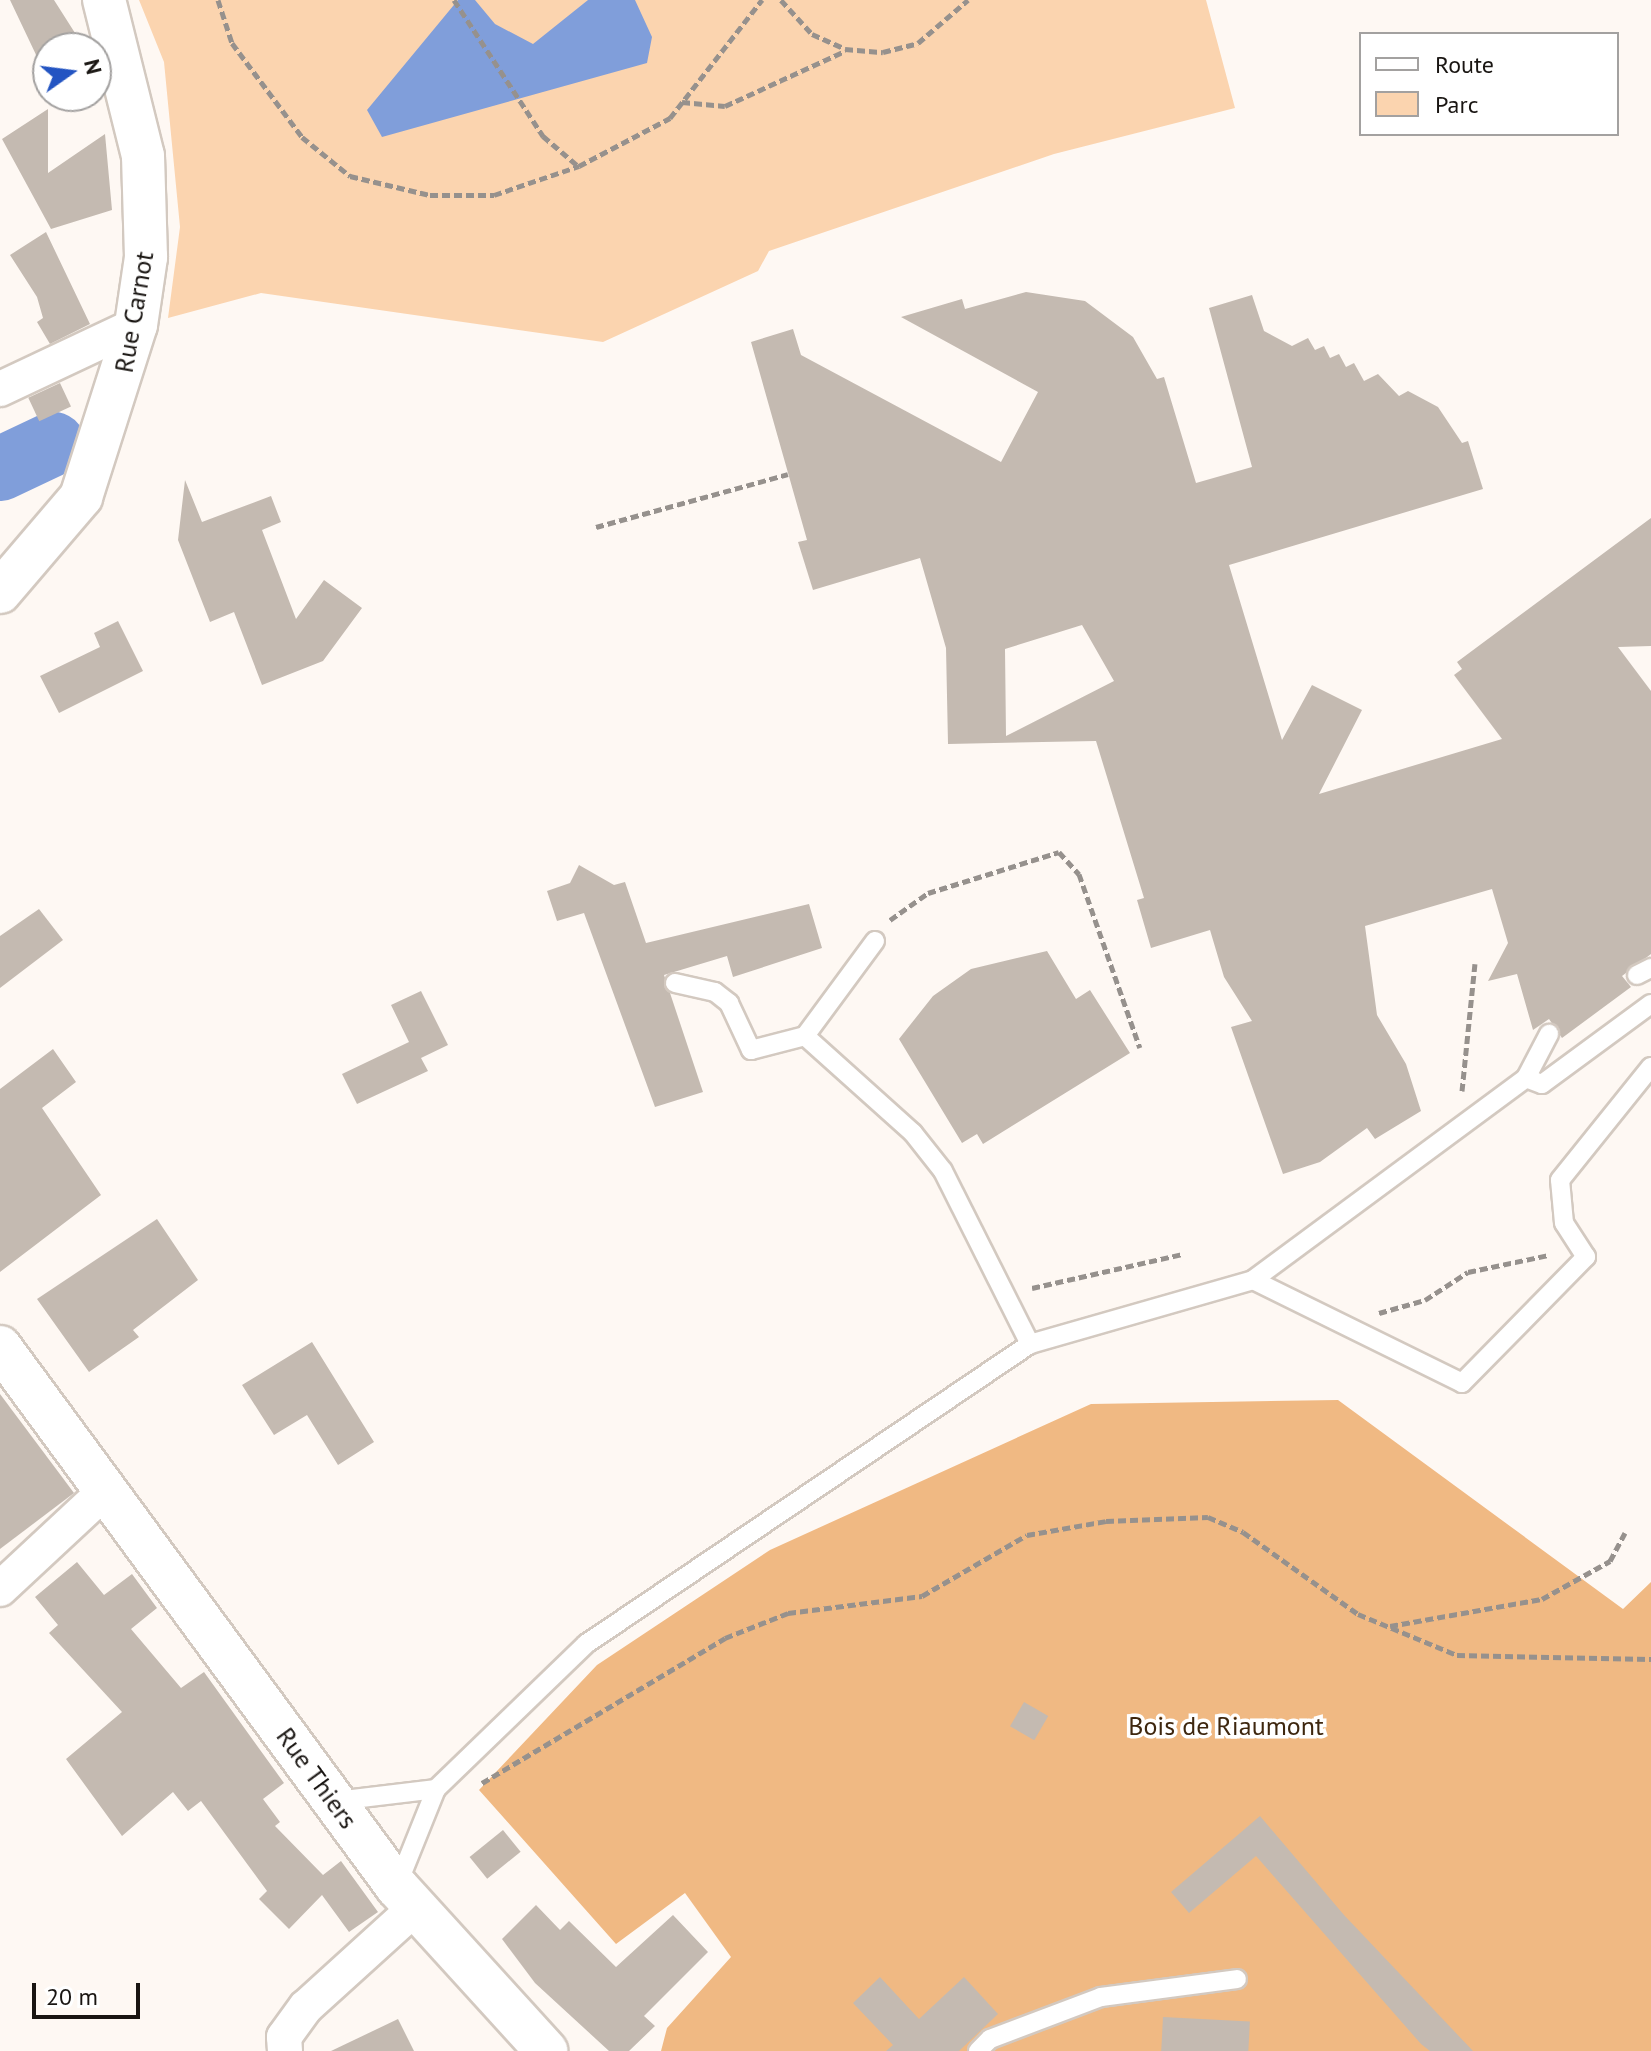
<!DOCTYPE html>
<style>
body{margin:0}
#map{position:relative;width:1651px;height:2051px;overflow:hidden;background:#fef8f3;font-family:"PT Sans",sans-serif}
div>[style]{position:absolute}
.green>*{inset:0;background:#fbd4af}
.forest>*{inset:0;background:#f0b983}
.water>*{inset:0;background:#809eda}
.river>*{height:64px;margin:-32px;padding:0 32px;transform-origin:32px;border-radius:32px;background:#809eda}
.building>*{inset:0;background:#c4bab1;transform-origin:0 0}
.path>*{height:5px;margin-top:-2.5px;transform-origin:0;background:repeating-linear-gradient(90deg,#96918d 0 8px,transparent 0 12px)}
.roads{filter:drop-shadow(2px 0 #d3c9c0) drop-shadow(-2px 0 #d3c9c0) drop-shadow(0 2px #d3c9c0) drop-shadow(0 -2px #d3c9c0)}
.service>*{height:18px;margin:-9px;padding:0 9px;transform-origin:9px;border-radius:9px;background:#fff}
.minor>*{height:34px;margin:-17px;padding:0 17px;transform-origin:17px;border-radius:17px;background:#fff}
.tertiary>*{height:42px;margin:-21px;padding:0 21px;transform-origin:21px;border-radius:21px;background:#fff}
span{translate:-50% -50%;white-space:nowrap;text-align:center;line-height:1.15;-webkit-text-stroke:7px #fff;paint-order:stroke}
.street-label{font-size:26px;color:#191512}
.park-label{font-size:26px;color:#3e270f}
.legend{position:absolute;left:1359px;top:32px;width:260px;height:104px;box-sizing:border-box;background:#fff;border:2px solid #a3a1a0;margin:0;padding:10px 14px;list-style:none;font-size:24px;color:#191512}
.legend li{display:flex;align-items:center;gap:16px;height:40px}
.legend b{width:40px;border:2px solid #a3a1a0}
.north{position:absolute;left:32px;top:32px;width:80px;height:80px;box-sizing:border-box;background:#fff;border:2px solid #a3a1a0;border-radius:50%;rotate:76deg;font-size:22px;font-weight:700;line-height:32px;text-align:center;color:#191512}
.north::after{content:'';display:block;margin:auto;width:28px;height:36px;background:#2354c2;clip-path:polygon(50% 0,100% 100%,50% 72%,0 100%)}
.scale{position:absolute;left:32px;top:1983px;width:108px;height:36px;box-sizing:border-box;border:4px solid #191512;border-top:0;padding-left:10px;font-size:24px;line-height:28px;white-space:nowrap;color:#191512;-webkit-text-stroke:6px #fff;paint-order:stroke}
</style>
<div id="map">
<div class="green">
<div style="clip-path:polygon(139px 0,1206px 0,1235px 108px,1054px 154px,769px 251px,758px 271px,603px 342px,261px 293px,168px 318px,180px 227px,164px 62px)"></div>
</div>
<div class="forest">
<div style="clip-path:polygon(1338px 1400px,1623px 1609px,1651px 1582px,1651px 2051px,661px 2051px,667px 2028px,731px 1957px,685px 1893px,616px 1944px,479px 1790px,597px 1665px,770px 1550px,1091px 1404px)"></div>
</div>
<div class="water">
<div style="clip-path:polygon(458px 0,475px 0,495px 24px,533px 44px,588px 0,635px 0,652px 37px,647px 63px,382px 137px,367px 110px)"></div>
</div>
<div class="river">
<div style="left:0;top:469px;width:59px;rotate:-25.3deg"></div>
</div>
<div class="building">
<div style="clip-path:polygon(10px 0,54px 0,82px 44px,48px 48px,48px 80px)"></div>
<div style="clip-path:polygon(48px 109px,48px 173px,105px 134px,112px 210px,51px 229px,2px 139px)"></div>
<div style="clip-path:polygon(46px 232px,90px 324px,50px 344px,37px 322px,43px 318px,37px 297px,10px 255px)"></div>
<div style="clip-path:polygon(evenodd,1026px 292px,1085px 301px,1133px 337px,1157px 379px,1164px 377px,1196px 483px,1252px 467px,1209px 308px,1252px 295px,1264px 331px,1292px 346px,1308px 338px,1315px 350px,1324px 346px,1330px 358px,1339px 354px,1346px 367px,1354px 363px,1364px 381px,1378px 374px,1399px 396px,1408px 391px,1438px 407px,1462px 443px,1468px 441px,1483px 489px,1229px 565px,1282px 740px,1312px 685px,1362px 710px,1319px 794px,1502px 739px,1454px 675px,1462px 669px,1457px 662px,1651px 518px,1651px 646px,1618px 647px,1651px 691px,1651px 954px,1622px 976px,1631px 987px,1562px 1038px,1549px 1019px,1533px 1030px,1517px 974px,1488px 981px,1508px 943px,1492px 889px,1365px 926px,1377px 1015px,1406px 1064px,1421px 1111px,1375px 1139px,1367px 1128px,1320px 1162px,1283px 1174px,1231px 1027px,1252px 1021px,1224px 977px,1210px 930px,1151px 948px,1137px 900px,1144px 898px,1096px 741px,948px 744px,946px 648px,920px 558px,813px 590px,798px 542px,807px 540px,751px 342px,793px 329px,801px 355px,1001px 462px,1038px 392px,901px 317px,962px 299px,965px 309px,1026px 292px,1082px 625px,1114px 681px,1006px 736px,1005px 649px,1082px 625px)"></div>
<div style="left:60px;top:383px;width:26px;height:35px;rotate:65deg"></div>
<div style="clip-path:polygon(185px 480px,202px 522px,271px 496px,281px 522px,262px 530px,296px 619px,324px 580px,362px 608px,323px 661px,262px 685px,234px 612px,210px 622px,178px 540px)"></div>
<div style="clip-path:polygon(118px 621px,143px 671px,59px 713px,40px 676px,100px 647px,94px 633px)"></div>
<div style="clip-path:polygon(579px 865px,614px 885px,625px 882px,646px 943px,809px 904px,822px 948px,733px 977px,727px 956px,664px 975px,703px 1092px,655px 1107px,584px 913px,557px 921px,547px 891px,570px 883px)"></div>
<div style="clip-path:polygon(39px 909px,63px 940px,0 988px,0 936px)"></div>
<div style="clip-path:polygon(1047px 951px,1076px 999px,1090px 990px,1130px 1053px,983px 1144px,977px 1134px,962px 1143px,899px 1039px,933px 996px,971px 969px)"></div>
<div style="clip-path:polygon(421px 991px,448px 1045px,421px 1058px,428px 1071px,357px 1104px,342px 1074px,409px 1042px,391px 1005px)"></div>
<div style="clip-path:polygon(53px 1049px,76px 1082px,42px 1108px,101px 1195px,0 1272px,0 1089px)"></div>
<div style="clip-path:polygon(157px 1219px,198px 1280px,133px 1330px,139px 1337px,89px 1372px,37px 1299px)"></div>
<div style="clip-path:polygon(312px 1342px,374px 1442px,338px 1465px,307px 1415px,274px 1435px,242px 1385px)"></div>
<div style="clip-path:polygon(0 1394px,74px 1493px,0 1549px)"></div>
<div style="clip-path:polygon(77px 1562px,104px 1595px,132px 1574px,157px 1608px,131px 1629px,181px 1688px,204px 1672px,284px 1783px,263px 1799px,280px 1822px,275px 1826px,323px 1875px,341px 1861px,378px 1912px,349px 1932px,322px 1895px,289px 1929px,259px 1899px,267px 1891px,201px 1801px,188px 1811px,173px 1792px,122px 1836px,66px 1759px,122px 1712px,49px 1633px,58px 1625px,35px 1597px)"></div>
<div style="left:1024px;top:1702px;width:28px;height:28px;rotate:30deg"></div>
<div style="clip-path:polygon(1260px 1816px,1344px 1915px,1473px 2051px,1430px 2051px,1421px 2044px,1256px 1856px,1189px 1913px,1171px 1892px)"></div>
<div style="left:503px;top:1830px;width:28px;height:43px;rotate:51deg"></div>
<div style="clip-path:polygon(536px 1905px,560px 1930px,569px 1921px,616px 1967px,673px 1915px,708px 1952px,644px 2016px,655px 2026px,629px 2051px,609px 2051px,535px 1983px,502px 1939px)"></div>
<div style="clip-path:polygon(880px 1977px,919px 2019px,964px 1977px,998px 2014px,959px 2051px,886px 2051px,893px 2045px,853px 2003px)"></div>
<div style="left:1163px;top:2017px;width:87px;height:34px;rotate:3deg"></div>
<div style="clip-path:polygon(398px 2019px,414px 2051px,331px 2051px)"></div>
</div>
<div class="path">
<div style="left:218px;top:0;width:45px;rotate:72deg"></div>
<div style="left:232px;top:43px;width:117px;rotate:53.3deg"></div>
<div style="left:302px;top:137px;width:62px;rotate:39.1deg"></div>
<div style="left:350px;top:176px;width:82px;rotate:13.4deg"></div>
<div style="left:430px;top:195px;width:64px"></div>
<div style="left:494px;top:195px;width:90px;rotate:-18.8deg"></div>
<div style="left:579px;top:166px;width:103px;rotate:-27.8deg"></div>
<div style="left:670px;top:118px;width:150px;rotate:-52.1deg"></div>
<div style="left:454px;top:0;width:163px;rotate:56.8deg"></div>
<div style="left:543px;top:136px;width:46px;rotate:40.6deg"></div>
<div style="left:781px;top:0;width:46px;rotate:47.6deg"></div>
<div style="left:812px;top:34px;width:36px;rotate:24deg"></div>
<div style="left:845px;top:49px;width:38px;rotate:5deg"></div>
<div style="left:883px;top:52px;width:36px;rotate:-14deg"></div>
<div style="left:918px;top:43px;width:66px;rotate:-40.7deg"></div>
<div style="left:682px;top:102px;width:43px;rotate:5.3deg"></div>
<div style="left:725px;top:106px;width:132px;rotate:-24.6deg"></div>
<div style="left:596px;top:527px;width:199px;rotate:-15.4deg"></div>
<div style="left:890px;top:920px;width:47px;rotate:-35.4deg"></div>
<div style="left:928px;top:893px;width:137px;rotate:-17.4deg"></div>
<div style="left:1059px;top:852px;width:30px;rotate:48deg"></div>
<div style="left:1079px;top:874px;width:184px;rotate:70.7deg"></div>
<div style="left:1462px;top:1091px;width:128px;rotate:-84.2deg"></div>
<div style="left:1032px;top:1288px;width:155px;rotate:-12.7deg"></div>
<div style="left:1379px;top:1313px;width:48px;rotate:-15.8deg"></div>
<div style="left:1425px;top:1300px;width:51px;rotate:-33.1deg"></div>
<div style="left:1468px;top:1272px;width:83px;rotate:-11.9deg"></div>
<div style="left:1390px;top:1626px;width:154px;rotate:-10.1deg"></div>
<div style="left:1542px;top:1599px;width:78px;rotate:-29.2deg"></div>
<div style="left:1610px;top:1561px;width:32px;rotate:-62deg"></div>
<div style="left:482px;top:1783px;width:283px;rotate:-30.8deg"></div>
<div style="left:725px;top:1638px;width:68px;rotate:-21.6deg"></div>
<div style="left:788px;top:1613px;width:135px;rotate:-7.2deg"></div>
<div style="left:922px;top:1596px;width:121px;rotate:-30.2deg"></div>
<div style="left:1027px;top:1535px;width:80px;rotate:-10deg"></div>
<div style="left:1106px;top:1521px;width:102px;rotate:-2.2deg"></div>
<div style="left:1208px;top:1517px;width:38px;rotate:23deg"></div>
<div style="left:1243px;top:1532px;width:141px;rotate:35.5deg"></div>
<div style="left:1358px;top:1614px;width:107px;rotate:22.5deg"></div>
<div style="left:1457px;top:1655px;width:194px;rotate:1.2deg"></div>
</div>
<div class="roads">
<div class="service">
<div style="left:875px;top:941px;width:118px;rotate:126.4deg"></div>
<div style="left:805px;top:1036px;width:145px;rotate:41.9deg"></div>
<div style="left:913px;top:1133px;width:48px;rotate:51.7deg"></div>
<div style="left:943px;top:1171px;width:194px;rotate:63.3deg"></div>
<div style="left:1637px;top:975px;width:16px;rotate:-27deg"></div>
<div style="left:675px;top:983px;width:41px;rotate:12.7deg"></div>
<div style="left:715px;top:992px;width:18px;rotate:38deg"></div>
<div style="left:729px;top:1003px;width:52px;rotate:64.9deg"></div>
<div style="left:751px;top:1050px;width:56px;rotate:-14.5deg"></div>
<div style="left:1526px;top:1078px;width:17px;rotate:21deg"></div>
<div style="left:1542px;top:1084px;width:135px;rotate:-36.3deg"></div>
<div style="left:1253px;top:1280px;width:340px;rotate:-36.5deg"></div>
<div style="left:1526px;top:1078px;width:50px;rotate:-62.4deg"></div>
<div style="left:336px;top:1801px;width:101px;rotate:-6.8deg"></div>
<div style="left:397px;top:1886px;width:105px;rotate:-68.1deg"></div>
<div style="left:436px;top:1789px;width:209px;rotate:-44deg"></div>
<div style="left:586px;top:1644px;width:536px;rotate:-34.05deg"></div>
<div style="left:1030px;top:1344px;width:232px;rotate:-16deg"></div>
<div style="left:1253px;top:1280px;width:233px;rotate:26.2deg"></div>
<div style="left:1462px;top:1383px;width:177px;rotate:-45.5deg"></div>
<div style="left:1586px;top:1257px;width:40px;rotate:-122.9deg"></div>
<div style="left:1564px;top:1223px;width:43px;rotate:-95.3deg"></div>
<div style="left:1560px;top:1180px;width:145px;rotate:-51.2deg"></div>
<div style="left:978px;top:2051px;width:17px;rotate:-45deg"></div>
<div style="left:990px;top:2039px;width:119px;rotate:-20.7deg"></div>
<div style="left:1101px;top:1997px;width:137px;rotate:-7.5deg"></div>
</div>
<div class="minor">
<div style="left:0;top:389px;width:150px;rotate:-25.2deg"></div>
<div style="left:0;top:1589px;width:144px;rotate:-43deg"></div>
<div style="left:285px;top:2051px;width:14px;rotate:-94deg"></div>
<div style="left:284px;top:2037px;width:37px;rotate:-54deg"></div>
<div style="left:306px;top:2007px;width:146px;rotate:-42.2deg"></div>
</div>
<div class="tertiary">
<div style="left:0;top:592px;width:125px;rotate:-49.5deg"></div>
<div style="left:81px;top:497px;width:181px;rotate:-72.3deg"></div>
<div style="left:136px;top:325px;width:69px;rotate:-81.6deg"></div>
<div style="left:146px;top:257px;width:101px;rotate:-91.7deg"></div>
<div style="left:143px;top:156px;width:161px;rotate:-104deg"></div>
<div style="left:0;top:1347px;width:670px;rotate:53.68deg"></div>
<div style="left:397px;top:1887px;width:222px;rotate:47.7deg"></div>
</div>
</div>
<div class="street-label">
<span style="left:134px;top:312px;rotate:-80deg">Rue Carnot</span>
<span style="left:317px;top:1778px;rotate:54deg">Rue Thiers</span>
</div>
<div class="park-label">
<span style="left:1226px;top:1726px">Bois de Riaumont</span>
</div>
<ul class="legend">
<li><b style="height:10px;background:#fff"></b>Route</li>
<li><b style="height:22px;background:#fbd4af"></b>Parc</li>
</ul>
<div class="north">N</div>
<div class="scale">20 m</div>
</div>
